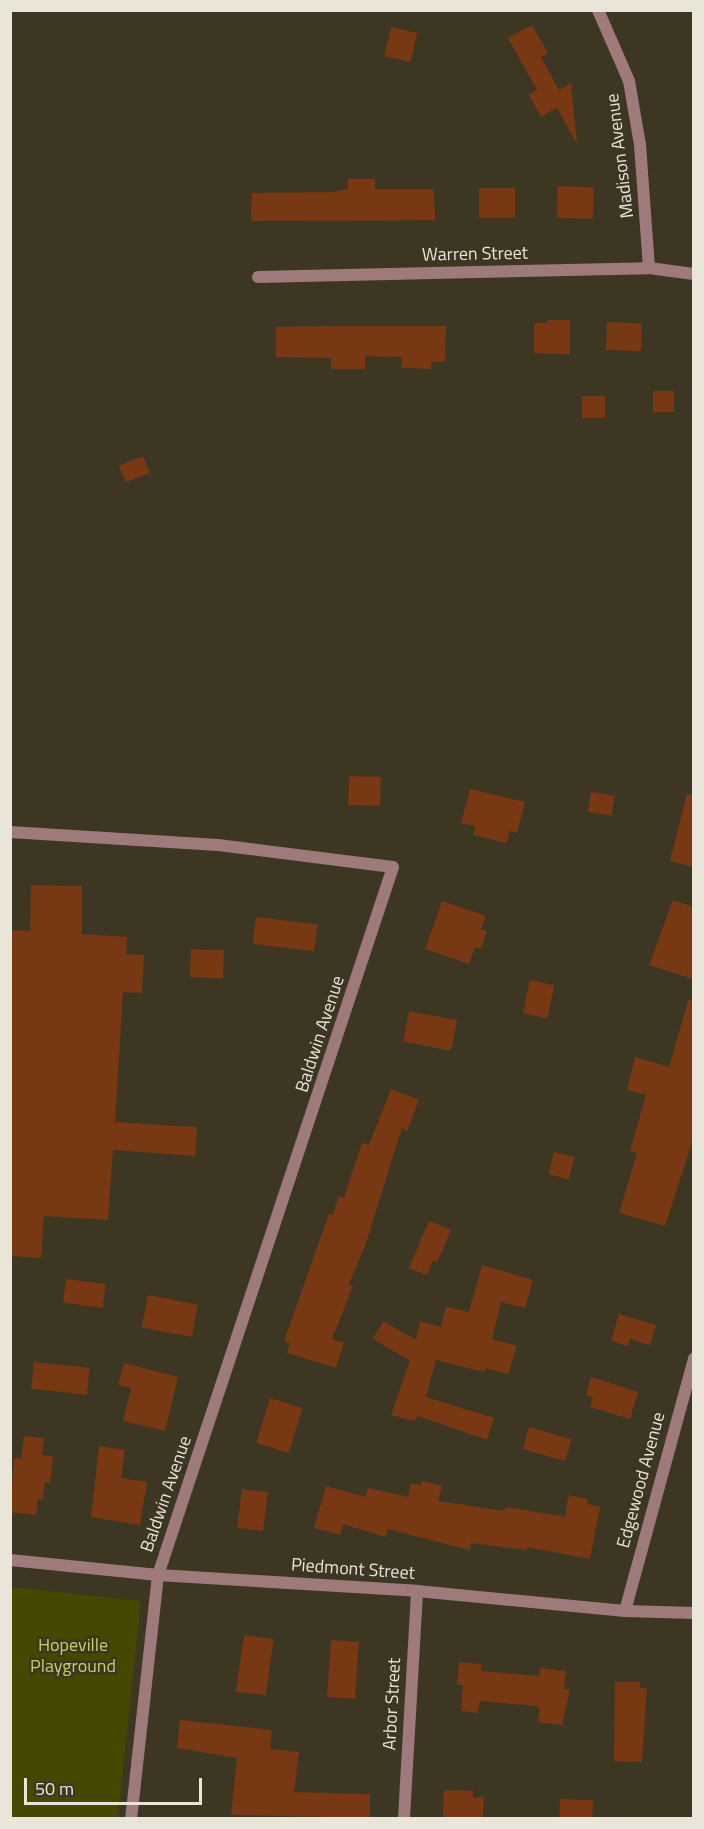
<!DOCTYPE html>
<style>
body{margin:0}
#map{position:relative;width:704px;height:1829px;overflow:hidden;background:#3d3623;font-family:"Titillium Web",sans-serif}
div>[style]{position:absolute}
.green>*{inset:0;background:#454702}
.building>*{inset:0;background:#783813;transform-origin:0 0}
.minor>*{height:12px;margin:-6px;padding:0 6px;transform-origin:6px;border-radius:6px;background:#9f7a7b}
.tertiary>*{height:12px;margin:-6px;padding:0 6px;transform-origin:6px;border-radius:6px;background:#9f7a7b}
span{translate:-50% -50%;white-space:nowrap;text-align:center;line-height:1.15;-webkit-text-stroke:4.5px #3d3623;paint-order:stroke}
.street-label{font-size:18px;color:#e9e5d9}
.park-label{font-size:18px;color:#c9ce62}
.frame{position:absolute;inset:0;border:12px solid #e9e5d9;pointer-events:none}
.scale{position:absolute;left:24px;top:1778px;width:178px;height:27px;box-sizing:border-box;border:3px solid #e9e5d9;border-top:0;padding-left:8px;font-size:18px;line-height:21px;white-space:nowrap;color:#e9e5d9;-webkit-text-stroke:4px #3d3623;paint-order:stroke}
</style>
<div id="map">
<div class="green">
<div style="clip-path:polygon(11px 1587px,141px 1601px,118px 1818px,11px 1818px)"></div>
</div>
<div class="building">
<div style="clip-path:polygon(532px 25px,548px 53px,541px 57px,559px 90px,571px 83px,577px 144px,557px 108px,541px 117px,529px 95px,537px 90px,508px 38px)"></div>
<div style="left:391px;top:27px;width:27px;height:30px;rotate:13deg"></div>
<div style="clip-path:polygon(348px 179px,375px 179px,375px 189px,434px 189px,435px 220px,251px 221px,252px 193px,334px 192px,348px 189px)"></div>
<div style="left:558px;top:186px;width:36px;height:32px;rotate:2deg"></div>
<div style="left:479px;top:188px;width:36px;height:30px"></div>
<div style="clip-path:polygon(547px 320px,570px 320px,570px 354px,534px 353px,534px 323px,548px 323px)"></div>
<div style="left:607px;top:322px;width:35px;height:28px;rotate:2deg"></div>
<div style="clip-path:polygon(331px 326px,446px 326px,445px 362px,431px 362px,431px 369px,401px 368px,402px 357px,365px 356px,365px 369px,331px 369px,331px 358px,276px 357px,276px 327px)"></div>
<div style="left:653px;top:391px;width:21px;height:21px"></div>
<div style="left:582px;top:396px;width:23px;height:22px"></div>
<div style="left:143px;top:456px;width:18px;height:26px;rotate:68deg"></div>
<div style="left:349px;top:776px;width:32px;height:29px;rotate:2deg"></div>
<div style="clip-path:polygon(470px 789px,525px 802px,517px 833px,509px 831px,507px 843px,473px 835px,475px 826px,461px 823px)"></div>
<div style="left:591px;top:792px;width:24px;height:20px;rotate:9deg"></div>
<div style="clip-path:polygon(687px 794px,693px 795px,693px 867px,670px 861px)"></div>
<div style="clip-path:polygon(31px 885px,82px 886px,82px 934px,127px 937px,126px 954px,144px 955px,142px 993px,123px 992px,115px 1122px,197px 1127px,195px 1156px,113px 1150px,108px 1220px,44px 1216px,41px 1258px,10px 1256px,10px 930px,30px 931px)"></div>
<div style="clip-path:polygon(673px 900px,693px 907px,693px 979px,649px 965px)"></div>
<div style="clip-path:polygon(442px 901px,486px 916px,481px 929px,487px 931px,481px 949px,475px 947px,469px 964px,425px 949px)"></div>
<div style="left:256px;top:917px;width:62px;height:27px;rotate:7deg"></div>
<div style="left:191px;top:949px;width:33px;height:28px;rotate:2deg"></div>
<div style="left:530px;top:980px;width:25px;height:34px;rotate:12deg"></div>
<div style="clip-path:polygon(688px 1000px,693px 1001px,693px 1140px,665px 1226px,619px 1213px,637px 1153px,630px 1151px,646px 1095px,627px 1090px,635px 1057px,669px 1067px)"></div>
<div style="left:409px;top:1011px;width:49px;height:31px;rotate:11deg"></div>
<div style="clip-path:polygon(391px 1089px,419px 1100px,407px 1131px,402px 1128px,365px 1246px,349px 1284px,353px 1286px,332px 1339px,344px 1343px,336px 1368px,287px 1353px,290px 1343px,284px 1341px,329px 1214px,333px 1215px,339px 1196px,344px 1198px,362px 1143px,369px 1145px)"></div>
<div style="left:554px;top:1152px;width:21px;height:23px;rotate:14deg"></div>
<div style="clip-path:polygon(429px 1221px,451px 1230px,437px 1262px,433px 1260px,427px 1275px,409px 1268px)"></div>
<div style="clip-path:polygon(482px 1265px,533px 1280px,525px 1308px,501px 1302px,492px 1339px,517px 1346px,508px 1374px,486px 1368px,484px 1372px,436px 1360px,426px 1397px,494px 1418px,487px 1440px,418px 1416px,414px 1421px,391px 1415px,410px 1361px,373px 1339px,383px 1321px,416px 1340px,420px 1321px,441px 1327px,446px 1307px,469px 1312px)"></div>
<div style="left:66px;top:1279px;width:40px;height:24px;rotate:7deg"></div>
<div style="left:148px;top:1295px;width:51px;height:33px;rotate:11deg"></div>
<div style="clip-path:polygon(619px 1314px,656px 1325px,650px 1345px,630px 1339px,628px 1346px,611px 1341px)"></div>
<div style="left:34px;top:1362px;width:56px;height:27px;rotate:6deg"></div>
<div style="clip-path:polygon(124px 1363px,178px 1377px,165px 1431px,123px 1421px,131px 1388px,118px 1385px)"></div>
<div style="clip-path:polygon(591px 1377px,638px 1392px,630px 1419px,590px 1407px,593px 1398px,586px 1395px)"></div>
<div style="left:270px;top:1398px;width:34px;height:47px;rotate:17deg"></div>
<div style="left:529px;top:1427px;width:44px;height:23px;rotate:16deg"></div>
<div style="clip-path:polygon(24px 1436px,44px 1438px,42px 1455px,53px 1456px,50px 1483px,45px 1482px,43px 1500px,38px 1499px,36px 1515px,10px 1512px,14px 1458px,21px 1459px)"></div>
<div style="clip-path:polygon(99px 1446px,125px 1450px,121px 1478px,147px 1482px,140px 1525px,91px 1517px)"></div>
<div style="clip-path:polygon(422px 1481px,442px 1486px,438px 1501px,505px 1511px,506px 1507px,565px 1517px,569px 1495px,588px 1499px,587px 1504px,600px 1507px,590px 1559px,527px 1547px,527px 1550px,471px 1543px,470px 1550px,388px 1529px,385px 1537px,343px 1524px,340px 1535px,314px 1528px,326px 1486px,365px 1497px,368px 1488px,408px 1497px,411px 1483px,421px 1485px)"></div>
<div style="left:242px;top:1489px;width:26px;height:39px;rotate:7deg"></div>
<div style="left:244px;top:1635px;width:30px;height:57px;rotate:8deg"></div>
<div style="left:331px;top:1640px;width:28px;height:57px;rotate:4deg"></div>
<div style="clip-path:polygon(459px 1662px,481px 1664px,481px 1671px,539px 1676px,540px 1668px,566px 1671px,564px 1689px,570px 1689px,562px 1725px,538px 1722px,540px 1709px,536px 1706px,480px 1701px,478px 1713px,461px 1711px,463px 1685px,457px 1685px)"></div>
<div style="clip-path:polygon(615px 1682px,640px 1682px,640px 1688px,647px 1688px,642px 1762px,614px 1761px)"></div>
<div style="clip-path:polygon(180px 1720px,272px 1730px,270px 1749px,299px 1752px,294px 1792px,370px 1794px,370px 1818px,231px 1815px,237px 1758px,177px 1748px)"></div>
<div style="clip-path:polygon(444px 1790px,473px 1791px,473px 1798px,484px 1796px,483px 1818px,443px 1818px)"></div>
<div style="left:560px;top:1799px;width:33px;height:19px;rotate:2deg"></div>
</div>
<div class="minor">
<div style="left:598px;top:10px;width:77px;rotate:66.4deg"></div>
<div style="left:629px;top:81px;width:65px;rotate:80.2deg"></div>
<div style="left:640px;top:145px;width:123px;rotate:85.8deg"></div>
<div style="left:258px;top:277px;width:391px;rotate:-1.3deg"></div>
<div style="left:649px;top:268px;width:45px;rotate:7.6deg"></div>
<div style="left:10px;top:832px;width:208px;rotate:3.6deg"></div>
<div style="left:218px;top:845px;width:176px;rotate:7.2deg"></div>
<div style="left:393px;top:867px;width:746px;rotate:108.36deg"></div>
<div style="left:158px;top:1575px;width:244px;rotate:96.3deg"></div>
<div style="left:404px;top:1818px;width:227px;rotate:-86.7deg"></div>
</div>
<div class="tertiary">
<div style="left:10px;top:1560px;width:149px;rotate:5.8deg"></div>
<div style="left:158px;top:1575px;width:259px;rotate:3.5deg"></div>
<div style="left:417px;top:1591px;width:209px;rotate:5.5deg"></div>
<div style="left:625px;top:1611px;width:69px;rotate:1.7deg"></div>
<div style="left:625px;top:1611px;width:262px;rotate:-74.7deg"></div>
</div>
<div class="street-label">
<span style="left:620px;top:156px;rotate:-97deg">Madison Avenue</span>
<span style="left:475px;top:254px;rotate:-1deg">Warren Street</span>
<span style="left:320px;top:1034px;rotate:-72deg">Baldwin Avenue</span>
<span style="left:641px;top:1480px;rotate:-75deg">Edgewood Avenue</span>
<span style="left:166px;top:1494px;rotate:-71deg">Baldwin Avenue</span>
<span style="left:353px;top:1569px;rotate:4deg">Piedmont Street</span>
<span style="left:392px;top:1704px;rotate:-87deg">Arbor Street</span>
</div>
<div class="park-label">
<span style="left:73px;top:1656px">Hopeville<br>Playground</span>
</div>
<div class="frame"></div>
<div class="scale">50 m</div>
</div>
